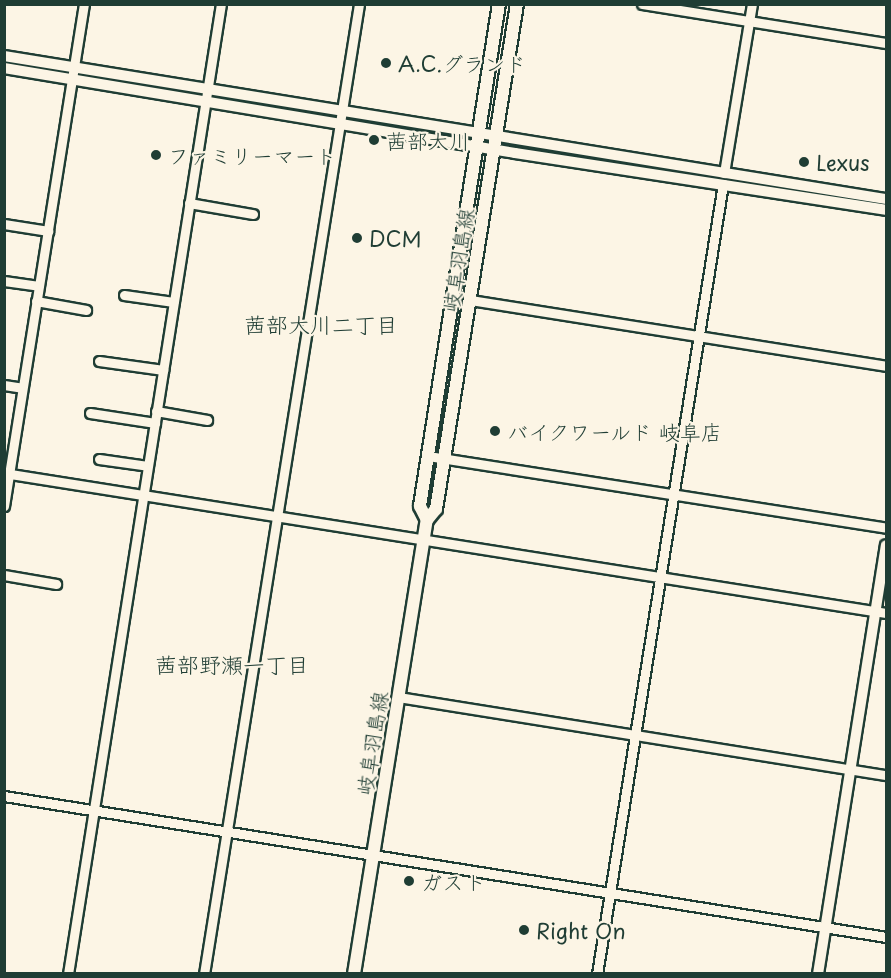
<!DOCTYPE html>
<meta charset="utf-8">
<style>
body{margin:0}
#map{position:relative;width:891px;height:978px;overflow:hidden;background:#fcf5e5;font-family:"Playpen Sans","Klee One",sans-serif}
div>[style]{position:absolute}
.roads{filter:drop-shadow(2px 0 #1f3d34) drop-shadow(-2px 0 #1f3d34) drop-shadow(0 2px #1f3d34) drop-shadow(0 -2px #1f3d34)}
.minor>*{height:9px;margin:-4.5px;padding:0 4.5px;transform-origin:4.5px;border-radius:4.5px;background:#fcf5e5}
.tertiary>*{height:10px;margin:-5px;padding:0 5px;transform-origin:5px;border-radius:5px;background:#fcf5e5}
.secondary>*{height:12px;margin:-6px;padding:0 6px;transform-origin:6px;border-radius:6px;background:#fcf5e5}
.dots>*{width:16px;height:16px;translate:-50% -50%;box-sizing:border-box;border:3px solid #fcf5e5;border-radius:50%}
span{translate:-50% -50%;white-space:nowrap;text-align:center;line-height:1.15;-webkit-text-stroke:4.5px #fcf5e5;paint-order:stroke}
.poi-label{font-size:21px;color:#1f3d34}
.left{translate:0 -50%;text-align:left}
.street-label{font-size:21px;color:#1f3d34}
.neighbourhood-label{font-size:22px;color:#1f3d34}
.frame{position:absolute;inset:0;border:6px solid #1f3d34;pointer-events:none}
</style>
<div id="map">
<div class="roads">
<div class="minor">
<div style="left:642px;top:4px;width:247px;rotate:9.1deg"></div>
<div style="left:724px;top:173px;width:171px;rotate:-80.6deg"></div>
<div style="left:189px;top:203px;width:65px;rotate:9.8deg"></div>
<div style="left:4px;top:224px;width:45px;rotate:9deg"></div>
<div style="left:4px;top:281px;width:35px;rotate:8deg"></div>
<div style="left:124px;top:295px;width:50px;rotate:8deg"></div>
<div style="left:470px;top:300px;width:421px;rotate:9deg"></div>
<div style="left:36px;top:301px;width:51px;rotate:10.2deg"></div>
<div style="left:99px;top:361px;width:65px;rotate:8deg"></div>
<div style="left:4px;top:385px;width:18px;rotate:9deg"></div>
<div style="left:156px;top:411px;width:52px;rotate:10deg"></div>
<div style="left:90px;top:413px;width:66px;rotate:8.7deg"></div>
<div style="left:428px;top:456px;width:464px;rotate:8.9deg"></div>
<div style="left:99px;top:459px;width:49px;rotate:8.1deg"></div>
<div style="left:4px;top:473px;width:893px;rotate:9.02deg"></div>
<div style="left:4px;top:506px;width:508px;rotate:-80.95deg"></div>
<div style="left:4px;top:575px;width:53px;rotate:9.8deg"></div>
<div style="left:398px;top:697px;width:494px;rotate:9.1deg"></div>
<div style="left:4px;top:796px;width:893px;rotate:9.08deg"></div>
<div style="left:68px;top:974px;width:982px;rotate:-81.04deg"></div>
<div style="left:204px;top:974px;width:982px;rotate:-80.92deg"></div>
<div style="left:597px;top:974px;width:800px;rotate:-80.94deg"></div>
</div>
<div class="tertiary">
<div style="left:4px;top:56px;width:894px;rotate:9.21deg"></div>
<div style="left:4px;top:68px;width:518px;rotate:9.44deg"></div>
<div style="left:515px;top:153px;width:375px;rotate:8.7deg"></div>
<div style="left:818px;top:974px;width:434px;rotate:-81deg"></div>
</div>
<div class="secondary">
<div style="left:427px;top:520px;width:16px;rotate:-117deg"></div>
<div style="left:420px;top:506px;width:508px;rotate:-81.06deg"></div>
<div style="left:354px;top:974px;width:460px;rotate:-80.9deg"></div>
<div style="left:427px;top:520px;width:14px;rotate:-51deg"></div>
<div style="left:436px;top:509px;width:511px;rotate:-80.89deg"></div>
</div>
</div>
<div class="dots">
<div style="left:386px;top:63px;background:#1f3d34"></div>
<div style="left:374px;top:140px;background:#1f3d34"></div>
<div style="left:156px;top:155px;background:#1f3d34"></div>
<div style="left:804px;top:162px;background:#1f3d34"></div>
<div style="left:357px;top:238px;background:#1f3d34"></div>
<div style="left:495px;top:431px;background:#1f3d34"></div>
<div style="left:409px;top:881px;background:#1f3d34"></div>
<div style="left:524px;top:930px;background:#1f3d34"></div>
</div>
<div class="poi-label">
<span class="left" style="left:398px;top:63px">A.C.グランド</span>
<span class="left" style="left:386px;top:140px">茜部大川</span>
<span class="left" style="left:168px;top:155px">ファミリーマート</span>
<span class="left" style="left:816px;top:162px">Lexus</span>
<span class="left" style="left:369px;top:238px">DCM</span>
<span class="left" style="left:507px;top:431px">バイクワールド 岐阜店</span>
<span class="left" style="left:421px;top:881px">ガスト</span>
<span class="left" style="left:536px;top:930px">Right On</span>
</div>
<div class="street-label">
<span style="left:457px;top:260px;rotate:-81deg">岐阜羽島線</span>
<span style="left:371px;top:743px;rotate:-81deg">岐阜羽島線</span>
</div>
<div class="neighbourhood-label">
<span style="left:321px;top:324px">茜部大川二丁目</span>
<span style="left:232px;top:664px">茜部野瀬一丁目</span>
</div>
<div class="frame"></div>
</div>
